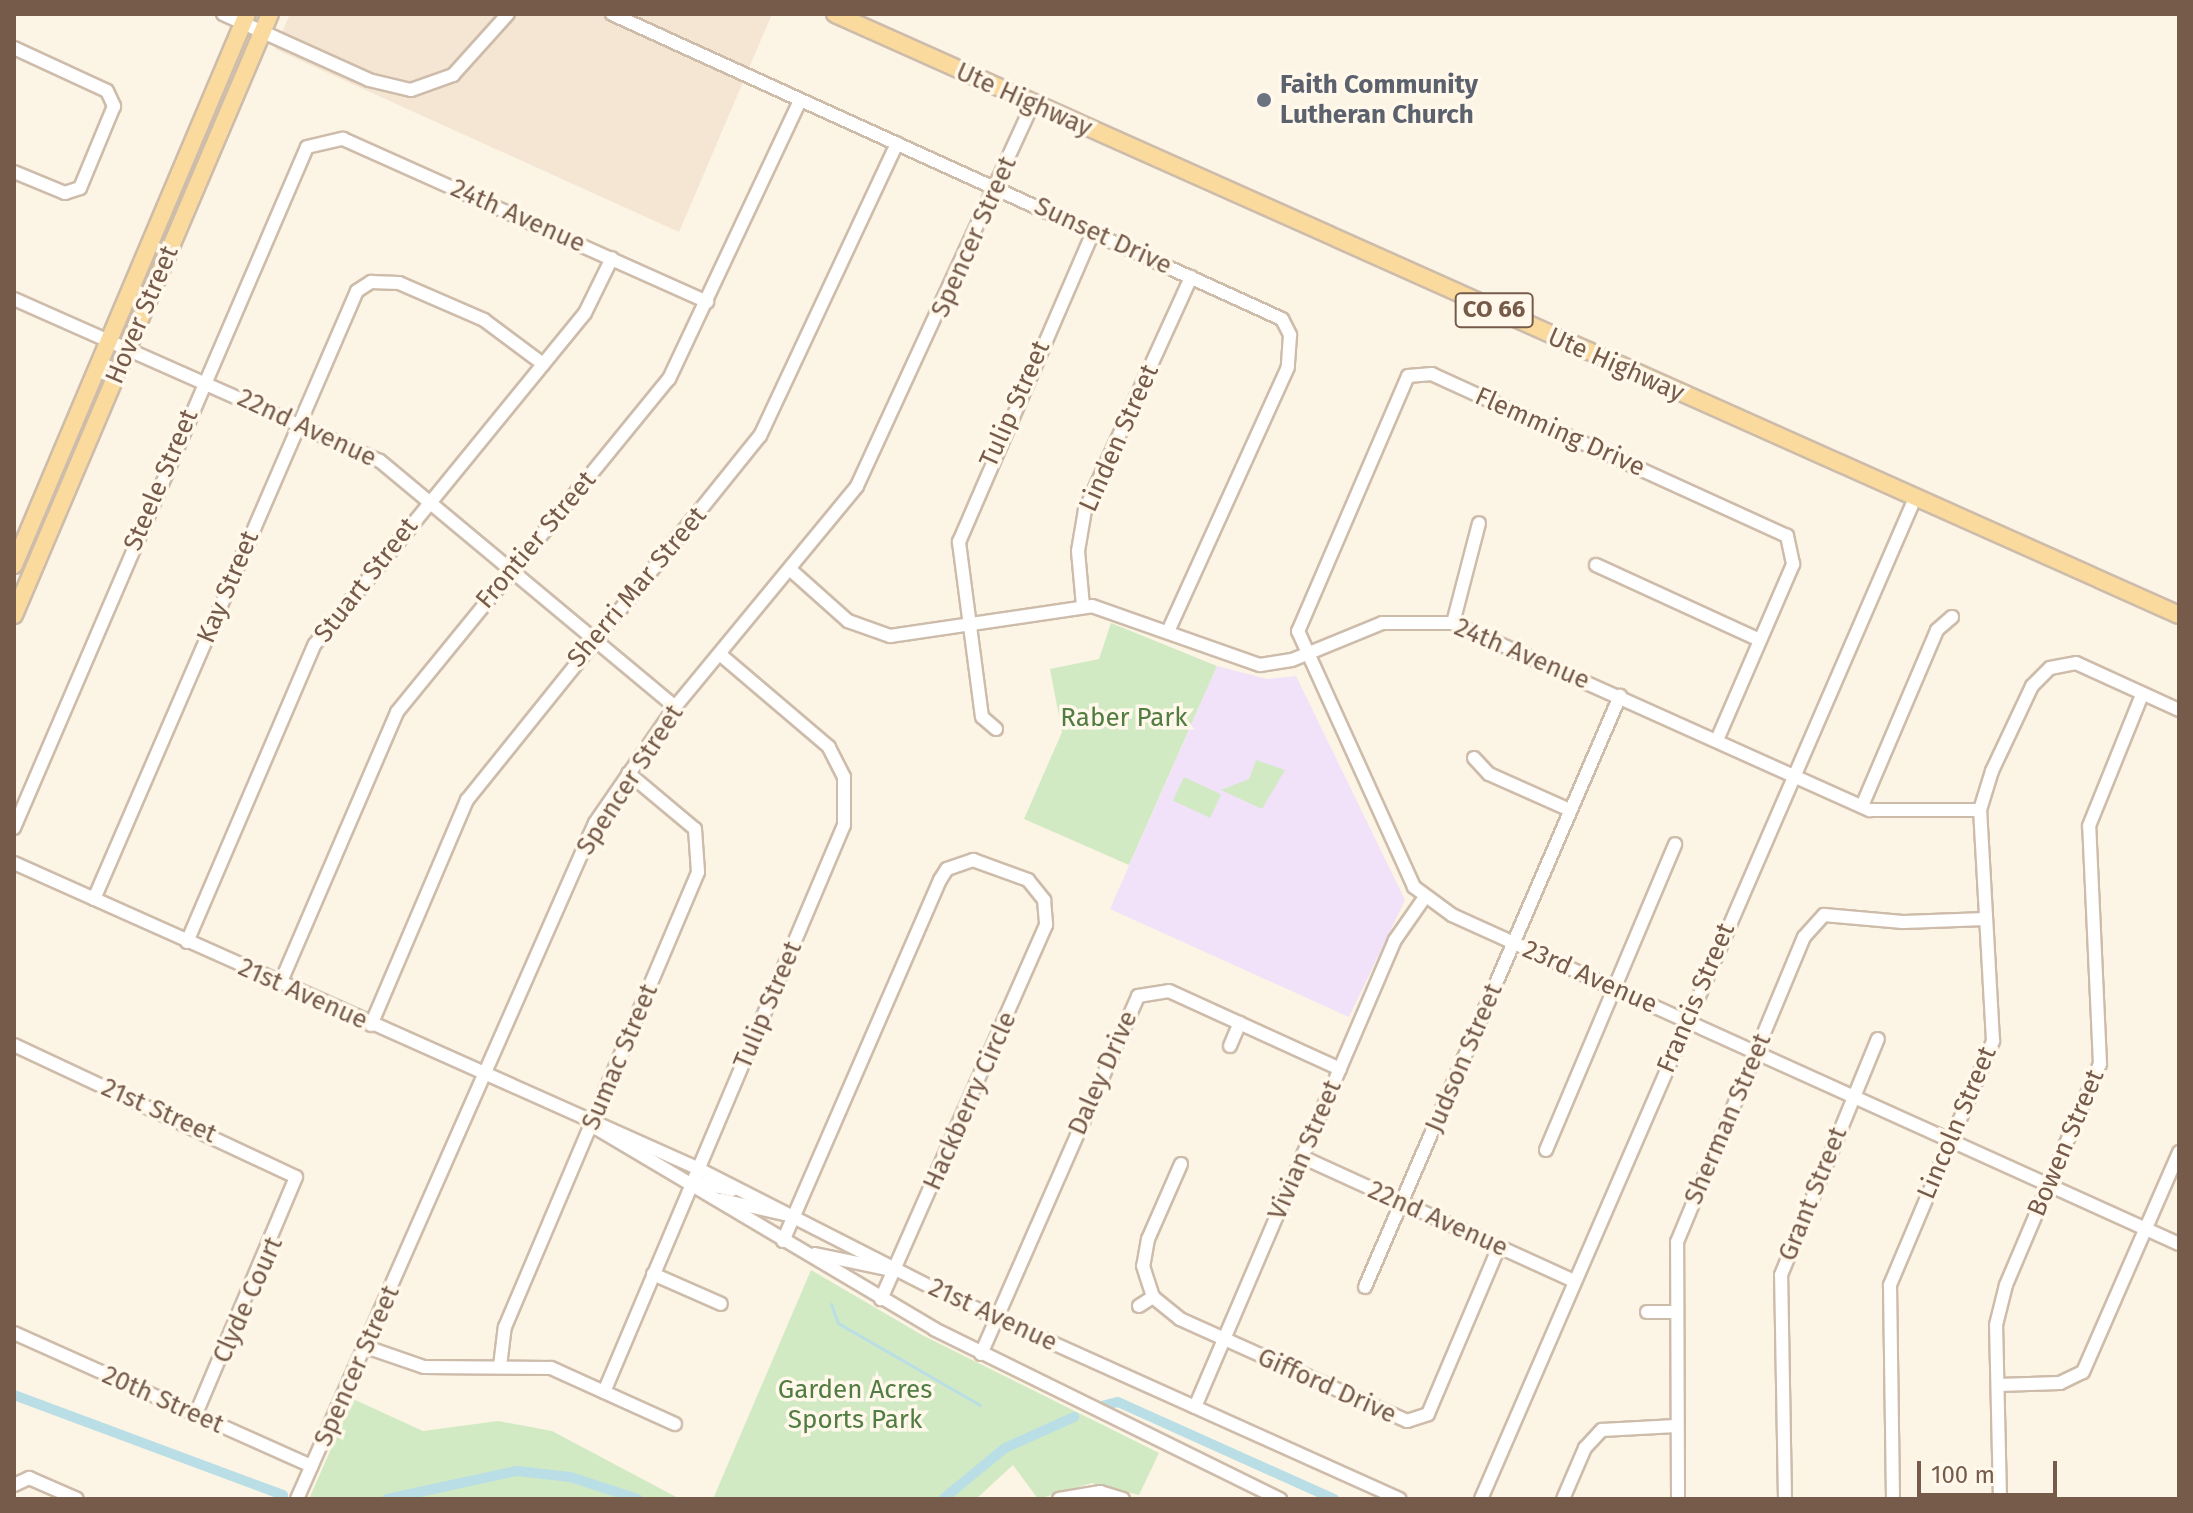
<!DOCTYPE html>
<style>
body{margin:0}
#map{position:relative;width:2193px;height:1513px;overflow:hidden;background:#fcf4e5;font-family:"Fira Sans",sans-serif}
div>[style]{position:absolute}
.residential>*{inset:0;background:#f4e6d3}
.education>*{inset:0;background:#f1e2f9}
.green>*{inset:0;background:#d2eac3;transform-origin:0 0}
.stream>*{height:3px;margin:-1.5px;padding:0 1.5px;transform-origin:1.5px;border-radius:1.5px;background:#b9dee6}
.canal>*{height:10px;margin:-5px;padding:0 5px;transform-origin:5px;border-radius:5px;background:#b9dee6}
.roads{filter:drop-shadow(2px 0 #cebcab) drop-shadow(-2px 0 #cebcab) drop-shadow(0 2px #cebcab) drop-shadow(0 -2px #cebcab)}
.minor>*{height:12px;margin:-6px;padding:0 6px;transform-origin:6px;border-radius:6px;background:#fff}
.major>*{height:16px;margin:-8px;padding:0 8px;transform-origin:8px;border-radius:8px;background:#fbdb9d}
.dots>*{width:22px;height:22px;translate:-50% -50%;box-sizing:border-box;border:4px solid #fff8eb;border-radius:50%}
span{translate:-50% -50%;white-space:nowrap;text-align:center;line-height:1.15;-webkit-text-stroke:7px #fff8eb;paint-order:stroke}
.shield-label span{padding:2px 6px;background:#fff8eb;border:2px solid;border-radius:6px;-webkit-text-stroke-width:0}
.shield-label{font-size:24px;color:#765b4a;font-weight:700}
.worship-label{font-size:26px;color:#5b616d;font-weight:700}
.left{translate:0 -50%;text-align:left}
.street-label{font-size:26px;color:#765b4a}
.park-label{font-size:26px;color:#517c42}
.frame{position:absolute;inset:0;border:16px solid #765b4a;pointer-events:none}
.scale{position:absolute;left:1917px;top:1461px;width:140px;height:36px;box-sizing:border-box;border:4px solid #765b4a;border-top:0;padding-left:10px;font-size:24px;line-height:28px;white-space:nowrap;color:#765b4a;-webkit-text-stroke:6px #fff8eb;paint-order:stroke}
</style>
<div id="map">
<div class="residential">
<div style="clip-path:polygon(290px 14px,772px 14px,679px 232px,275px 49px)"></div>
</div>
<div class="education">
<div style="clip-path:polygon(1217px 666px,1267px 679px,1296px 676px,1405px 900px,1349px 1017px,1110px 909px)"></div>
</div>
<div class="green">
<div style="clip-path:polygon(1111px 623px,1217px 666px,1129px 865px,1024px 819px,1062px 732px,1050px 669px,1099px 659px)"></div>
<div style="clip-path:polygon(1256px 760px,1285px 770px,1262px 809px,1221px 790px,1249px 779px)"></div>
<div style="left:1184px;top:777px;width:41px;height:26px;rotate:25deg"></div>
<div style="clip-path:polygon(811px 1270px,922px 1335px,1159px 1453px,1139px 1495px,1092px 1483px,1038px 1499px,1013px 1465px,976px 1499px,713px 1499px)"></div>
<div style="clip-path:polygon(353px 1399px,423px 1431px,498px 1421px,552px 1431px,680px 1499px,309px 1499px)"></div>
</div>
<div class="stream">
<div style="left:831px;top:1304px;width:20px;rotate:70deg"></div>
<div style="left:838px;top:1323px;width:164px;rotate:30deg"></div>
</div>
<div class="canal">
<div style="left:14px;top:1395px;width:287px;rotate:20.4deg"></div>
<div style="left:1101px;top:1406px;width:17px;rotate:-13deg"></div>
<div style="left:1118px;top:1402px;width:237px;rotate:24.2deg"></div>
<div style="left:387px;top:1499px;width:133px;rotate:-12.2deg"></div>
<div style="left:517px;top:1471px;width:53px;rotate:6.5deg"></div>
<div style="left:570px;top:1477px;width:71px;rotate:17.9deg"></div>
<div style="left:943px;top:1499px;width:80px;rotate:-39.4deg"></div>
<div style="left:1005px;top:1448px;width:76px;rotate:-24.2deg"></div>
</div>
<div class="roads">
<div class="minor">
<div style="left:223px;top:14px;width:160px;rotate:24.3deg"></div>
<div style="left:369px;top:80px;width:43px;rotate:13.4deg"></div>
<div style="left:411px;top:90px;width:45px;rotate:-19.7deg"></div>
<div style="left:453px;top:75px;width:82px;rotate:-48deg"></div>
<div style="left:612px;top:14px;width:736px;rotate:24.48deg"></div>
<div style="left:1282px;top:319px;width:18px;rotate:63deg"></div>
<div style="left:1290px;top:335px;width:32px;rotate:94deg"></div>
<div style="left:1288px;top:367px;width:291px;rotate:114.4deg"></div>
<div style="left:14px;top:48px;width:102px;rotate:24.8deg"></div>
<div style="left:107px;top:91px;width:17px;rotate:65deg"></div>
<div style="left:114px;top:106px;width:89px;rotate:112.5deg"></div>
<div style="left:80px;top:188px;width:16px;rotate:162deg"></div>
<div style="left:65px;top:193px;width:55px;rotate:-157.6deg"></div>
<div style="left:14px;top:299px;width:400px;rotate:23.9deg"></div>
<div style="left:380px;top:461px;width:384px;rotate:39.8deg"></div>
<div style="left:1596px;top:565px;width:180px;rotate:24.6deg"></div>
<div style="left:793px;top:572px;width:74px;rotate:41.7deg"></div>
<div style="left:848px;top:621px;width:45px;rotate:19.7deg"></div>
<div style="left:890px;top:636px;width:204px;rotate:-8.4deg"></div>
<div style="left:1092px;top:606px;width:178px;rotate:19.4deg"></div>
<div style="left:1260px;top:665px;width:32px;rotate:-9deg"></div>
<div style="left:1292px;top:660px;width:97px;rotate:-22.3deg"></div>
<div style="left:1382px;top:623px;width:71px"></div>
<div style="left:1453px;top:623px;width:457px;rotate:24.2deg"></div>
<div style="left:1870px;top:810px;width:110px"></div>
<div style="left:1083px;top:606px;width:55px;rotate:-95.2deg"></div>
<div style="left:1078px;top:551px;width:42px;rotate:-80.3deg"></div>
<div style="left:1085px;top:510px;width:256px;rotate:-65.5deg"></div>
<div style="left:1453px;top:623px;width:103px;rotate:-75.4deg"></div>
<div style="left:996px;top:729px;width:18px;rotate:-139deg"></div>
<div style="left:982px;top:717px;width:177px;rotate:-97.5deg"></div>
<div style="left:959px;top:542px;width:337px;rotate:-66.6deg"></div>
<div style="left:1717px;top:740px;width:192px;rotate:-66.6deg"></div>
<div style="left:1793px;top:564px;width:29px;rotate:-102deg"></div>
<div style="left:1787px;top:536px;width:390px;rotate:-155.5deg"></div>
<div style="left:1432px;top:374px;width:24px;rotate:175deg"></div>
<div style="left:1408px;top:376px;width:278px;rotate:113.3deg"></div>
<div style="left:1298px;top:631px;width:281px;rotate:65.6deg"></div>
<div style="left:1414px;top:887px;width:47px;rotate:36.4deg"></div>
<div style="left:1452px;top:915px;width:798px;rotate:24.35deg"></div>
<div style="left:1474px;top:758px;width:22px;rotate:47deg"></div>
<div style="left:1489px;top:774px;width:89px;rotate:24deg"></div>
<div style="left:1862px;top:806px;width:191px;rotate:-66.9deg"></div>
<div style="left:1937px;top:630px;width:20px;rotate:-41deg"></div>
<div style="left:14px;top:828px;width:741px;rotate:-66.72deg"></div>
<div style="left:307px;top:147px;width:37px;rotate:-13deg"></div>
<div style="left:343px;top:139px;width:399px;rotate:24.1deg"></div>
<div style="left:14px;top:863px;width:748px;rotate:24.06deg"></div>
<div style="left:697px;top:1168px;width:282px;rotate:27deg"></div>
<div style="left:948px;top:1296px;width:495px;rotate:24.2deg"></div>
<div style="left:94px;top:899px;width:662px;rotate:-66.61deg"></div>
<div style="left:357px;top:291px;width:17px;rotate:-33deg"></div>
<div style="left:371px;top:282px;width:28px;rotate:2deg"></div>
<div style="left:399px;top:283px;width:93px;rotate:23.5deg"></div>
<div style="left:484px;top:320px;width:74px;rotate:36.7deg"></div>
<div style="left:187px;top:942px;width:324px;rotate:-66.8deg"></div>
<div style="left:315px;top:644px;width:427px;rotate:-50.8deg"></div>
<div style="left:585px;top:313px;width:61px;rotate:-63.9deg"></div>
<div style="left:280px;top:984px;width:296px;rotate:-66.7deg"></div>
<div style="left:397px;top:712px;width:430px;rotate:-50.8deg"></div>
<div style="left:669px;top:379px;width:308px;rotate:-64.8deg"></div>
<div style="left:371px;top:1025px;width:245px;rotate:-66.9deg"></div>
<div style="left:467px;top:800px;width:467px;rotate:-51.2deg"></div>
<div style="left:760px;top:436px;width:323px;rotate:-64.9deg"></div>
<div style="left:14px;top:1045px;width:311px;rotate:25.1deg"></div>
<div style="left:296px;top:1177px;width:257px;rotate:112.9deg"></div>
<div style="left:1230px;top:1046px;width:25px;rotate:-67deg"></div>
<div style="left:591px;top:1125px;width:399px;rotate:30.7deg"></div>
<div style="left:934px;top:1329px;width:386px;rotate:26.2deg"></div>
<div style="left:1546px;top:1150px;width:332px;rotate:-67.1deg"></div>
<div style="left:1302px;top:1157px;width:299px;rotate:24.5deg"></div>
<div style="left:1181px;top:1164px;width:82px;rotate:113.7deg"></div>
<div style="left:1148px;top:1239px;width:27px;rotate:100deg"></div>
<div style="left:1143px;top:1266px;width:33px;rotate:72deg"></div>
<div style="left:1153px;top:1297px;width:35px;rotate:39deg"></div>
<div style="left:1180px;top:1319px;width:249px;rotate:24.2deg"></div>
<div style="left:1407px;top:1421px;width:22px;rotate:-18deg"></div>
<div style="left:1428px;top:1414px;width:181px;rotate:-67deg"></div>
<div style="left:692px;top:1181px;width:41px;rotate:12.7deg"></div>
<div style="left:722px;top:1200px;width:69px;rotate:12.6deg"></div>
<div style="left:783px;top:1241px;width:394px;rotate:-66.5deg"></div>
<div style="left:940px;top:880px;width:13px;rotate:-58deg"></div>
<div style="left:947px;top:869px;width:28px;rotate:-19deg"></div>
<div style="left:973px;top:860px;width:59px;rotate:20deg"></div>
<div style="left:1028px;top:880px;width:26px;rotate:51deg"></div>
<div style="left:1044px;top:900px;width:25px;rotate:85deg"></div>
<div style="left:1046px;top:925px;width:409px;rotate:113.8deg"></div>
<div style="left:815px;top:1254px;width:74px;rotate:11.8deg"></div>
<div style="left:653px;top:1274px;width:74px;rotate:23.8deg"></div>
<div style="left:1365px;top:1287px;width:644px;rotate:-66.66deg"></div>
<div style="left:1139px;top:1306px;width:17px;rotate:-33deg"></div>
<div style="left:1647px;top:1312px;width:26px"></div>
<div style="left:14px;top:1333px;width:326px;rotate:24.1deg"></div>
<div style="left:366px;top:1347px;width:61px;rotate:19deg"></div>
<div style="left:424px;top:1367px;width:127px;rotate:0.5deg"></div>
<div style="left:551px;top:1368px;width:136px;rotate:24.3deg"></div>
<div style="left:981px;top:1354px;width:391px;rotate:-66.3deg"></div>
<div style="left:1138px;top:996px;width:31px;rotate:-9deg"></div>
<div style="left:1169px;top:991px;width:188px;rotate:24.5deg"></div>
<div style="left:500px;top:1366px;width:39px;rotate:-83deg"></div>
<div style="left:505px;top:1327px;width:494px;rotate:-67deg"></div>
<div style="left:698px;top:872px;width:43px;rotate:-94deg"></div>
<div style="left:695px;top:829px;width:87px;rotate:-140.1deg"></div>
<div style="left:1998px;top:1385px;width:62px;rotate:-1.8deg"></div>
<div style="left:2060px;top:1383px;width:25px;rotate:-26deg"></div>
<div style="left:2083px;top:1372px;width:240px;rotate:-66.4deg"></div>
<div style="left:604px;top:1392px;width:616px;rotate:-67.06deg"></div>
<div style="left:844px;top:825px;width:48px;rotate:-90deg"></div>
<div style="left:844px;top:777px;width:34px;rotate:-117deg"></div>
<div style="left:829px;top:747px;width:142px;rotate:-139.6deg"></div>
<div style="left:1195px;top:1407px;width:508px;rotate:-66.82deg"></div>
<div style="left:1395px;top:940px;width:52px;rotate:-55.1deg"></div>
<div style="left:14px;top:1485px;width:17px;rotate:-25deg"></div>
<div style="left:29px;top:1478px;width:52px;rotate:23.6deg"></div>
<div style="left:297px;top:1499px;width:739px;rotate:-66.21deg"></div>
<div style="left:595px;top:823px;width:141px;rotate:-55.4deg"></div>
<div style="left:675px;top:707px;width:286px;rotate:-50.5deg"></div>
<div style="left:857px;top:486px;width:421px;rotate:-65.3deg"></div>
<div style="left:1059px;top:1499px;width:42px;rotate:-9.7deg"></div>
<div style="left:1100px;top:1492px;width:24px;rotate:17deg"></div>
<div style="left:1481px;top:1499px;width:1091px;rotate:-66.56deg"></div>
<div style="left:1563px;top:1499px;width:56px;rotate:-66.7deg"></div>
<div style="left:1585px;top:1448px;width:25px;rotate:-47deg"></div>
<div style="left:1602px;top:1430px;width:74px;rotate:-3.1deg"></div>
<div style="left:1678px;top:1499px;width:257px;rotate:-90.2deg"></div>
<div style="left:1677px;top:1242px;width:330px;rotate:-67.4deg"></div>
<div style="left:1804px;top:937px;width:30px;rotate:-48deg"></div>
<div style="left:1824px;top:915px;width:79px;rotate:5.1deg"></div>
<div style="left:1903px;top:922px;width:83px;rotate:-2.1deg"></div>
<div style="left:1785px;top:1499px;width:224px;rotate:-91deg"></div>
<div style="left:1781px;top:1275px;width:255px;rotate:-67.7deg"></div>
<div style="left:1893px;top:1499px;width:214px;rotate:-90.8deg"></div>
<div style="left:1890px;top:1285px;width:265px;rotate:-67.1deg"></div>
<div style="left:1993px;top:1041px;width:231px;rotate:-93.2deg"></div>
<div style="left:1980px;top:810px;width:41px;rotate:-72.9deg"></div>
<div style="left:1992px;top:771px;width:94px;rotate:-64.8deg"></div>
<div style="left:2032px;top:686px;width:25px;rotate:-45deg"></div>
<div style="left:2050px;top:668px;width:26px;rotate:-11deg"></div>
<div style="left:2076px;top:663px;width:113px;rotate:24.5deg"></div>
<div style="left:2000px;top:1499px;width:174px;rotate:-91.3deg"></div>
<div style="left:1996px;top:1325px;width:41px;rotate:-76deg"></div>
<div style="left:2006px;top:1285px;width:240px;rotate:-67deg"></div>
<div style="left:2100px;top:1064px;width:238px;rotate:-92.6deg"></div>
<div style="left:2089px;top:826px;width:141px;rotate:-68deg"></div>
</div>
<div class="major">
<div style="left:835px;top:14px;width:1472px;rotate:24.09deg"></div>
<div style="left:14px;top:565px;width:598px;rotate:-67.08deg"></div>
<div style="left:14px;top:615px;width:653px;rotate:-66.93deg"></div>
</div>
</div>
<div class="dots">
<div style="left:1264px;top:100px;background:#6b7280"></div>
</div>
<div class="shield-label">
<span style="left:1494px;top:310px">CO 66</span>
</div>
<div class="worship-label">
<span class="left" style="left:1280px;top:100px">Faith Community<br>Lutheran Church</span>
</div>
<div class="street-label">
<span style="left:1024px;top:100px;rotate:24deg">Ute Highway</span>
<span style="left:518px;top:216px;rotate:24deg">24th Avenue</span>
<span style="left:1103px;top:236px;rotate:25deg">Sunset Drive</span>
<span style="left:974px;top:237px;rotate:-66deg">Spencer Street</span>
<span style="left:142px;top:315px;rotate:-67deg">Hover Street</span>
<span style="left:1616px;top:365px;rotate:24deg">Ute Highway</span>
<span style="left:1015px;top:404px;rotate:-66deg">Tulip Street</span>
<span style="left:307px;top:428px;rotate:25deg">22nd Avenue</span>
<span style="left:1560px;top:432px;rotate:24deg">Flemming Drive</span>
<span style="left:1119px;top:438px;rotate:-66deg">Linden Street</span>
<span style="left:161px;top:480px;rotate:-67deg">Steele Street</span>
<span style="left:536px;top:540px;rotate:-50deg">Frontier Street</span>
<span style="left:366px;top:580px;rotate:-52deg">Stuart Street</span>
<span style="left:228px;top:587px;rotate:-67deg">Kay Street</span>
<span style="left:637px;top:587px;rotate:-50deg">Sherri Mar Street</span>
<span style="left:1522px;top:654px;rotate:23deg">24th Avenue</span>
<span style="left:630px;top:780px;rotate:-57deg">Spencer Street</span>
<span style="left:1590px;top:977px;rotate:24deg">23rd Avenue</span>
<span style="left:303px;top:994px;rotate:24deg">21st Avenue</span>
<span style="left:1696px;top:998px;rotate:-67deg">Francis Street</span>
<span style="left:768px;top:1005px;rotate:-67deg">Tulip Street</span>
<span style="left:620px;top:1057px;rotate:-67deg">Sumac Street</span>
<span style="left:1464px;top:1058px;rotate:-67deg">Judson Street</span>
<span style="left:1103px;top:1073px;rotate:-66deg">Daley Drive</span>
<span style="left:970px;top:1101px;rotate:-66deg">Hackberry Circle</span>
<span style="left:159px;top:1111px;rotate:24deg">21st Street</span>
<span style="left:1728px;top:1119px;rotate:-67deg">Sherman Street</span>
<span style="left:1957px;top:1123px;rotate:-67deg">Lincoln Street</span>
<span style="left:2066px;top:1143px;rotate:-67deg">Bowen Street</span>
<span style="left:1305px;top:1150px;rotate:-67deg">Vivian Street</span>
<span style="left:1813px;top:1194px;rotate:-68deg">Grant Street</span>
<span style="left:1438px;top:1219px;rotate:24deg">22nd Avenue</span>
<span style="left:248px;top:1300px;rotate:-66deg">Clyde Court</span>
<span style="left:993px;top:1315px;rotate:25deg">21st Avenue</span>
<span style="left:357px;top:1366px;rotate:-66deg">Spencer Street</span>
<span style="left:1327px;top:1386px;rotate:24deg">Gifford Drive</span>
<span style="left:163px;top:1400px;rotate:24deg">20th Street</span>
</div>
<div class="park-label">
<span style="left:1124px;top:718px">Raber Park</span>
<span style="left:855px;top:1405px">Garden Acres<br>Sports Park</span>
</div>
<div class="frame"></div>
<div class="scale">100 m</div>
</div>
